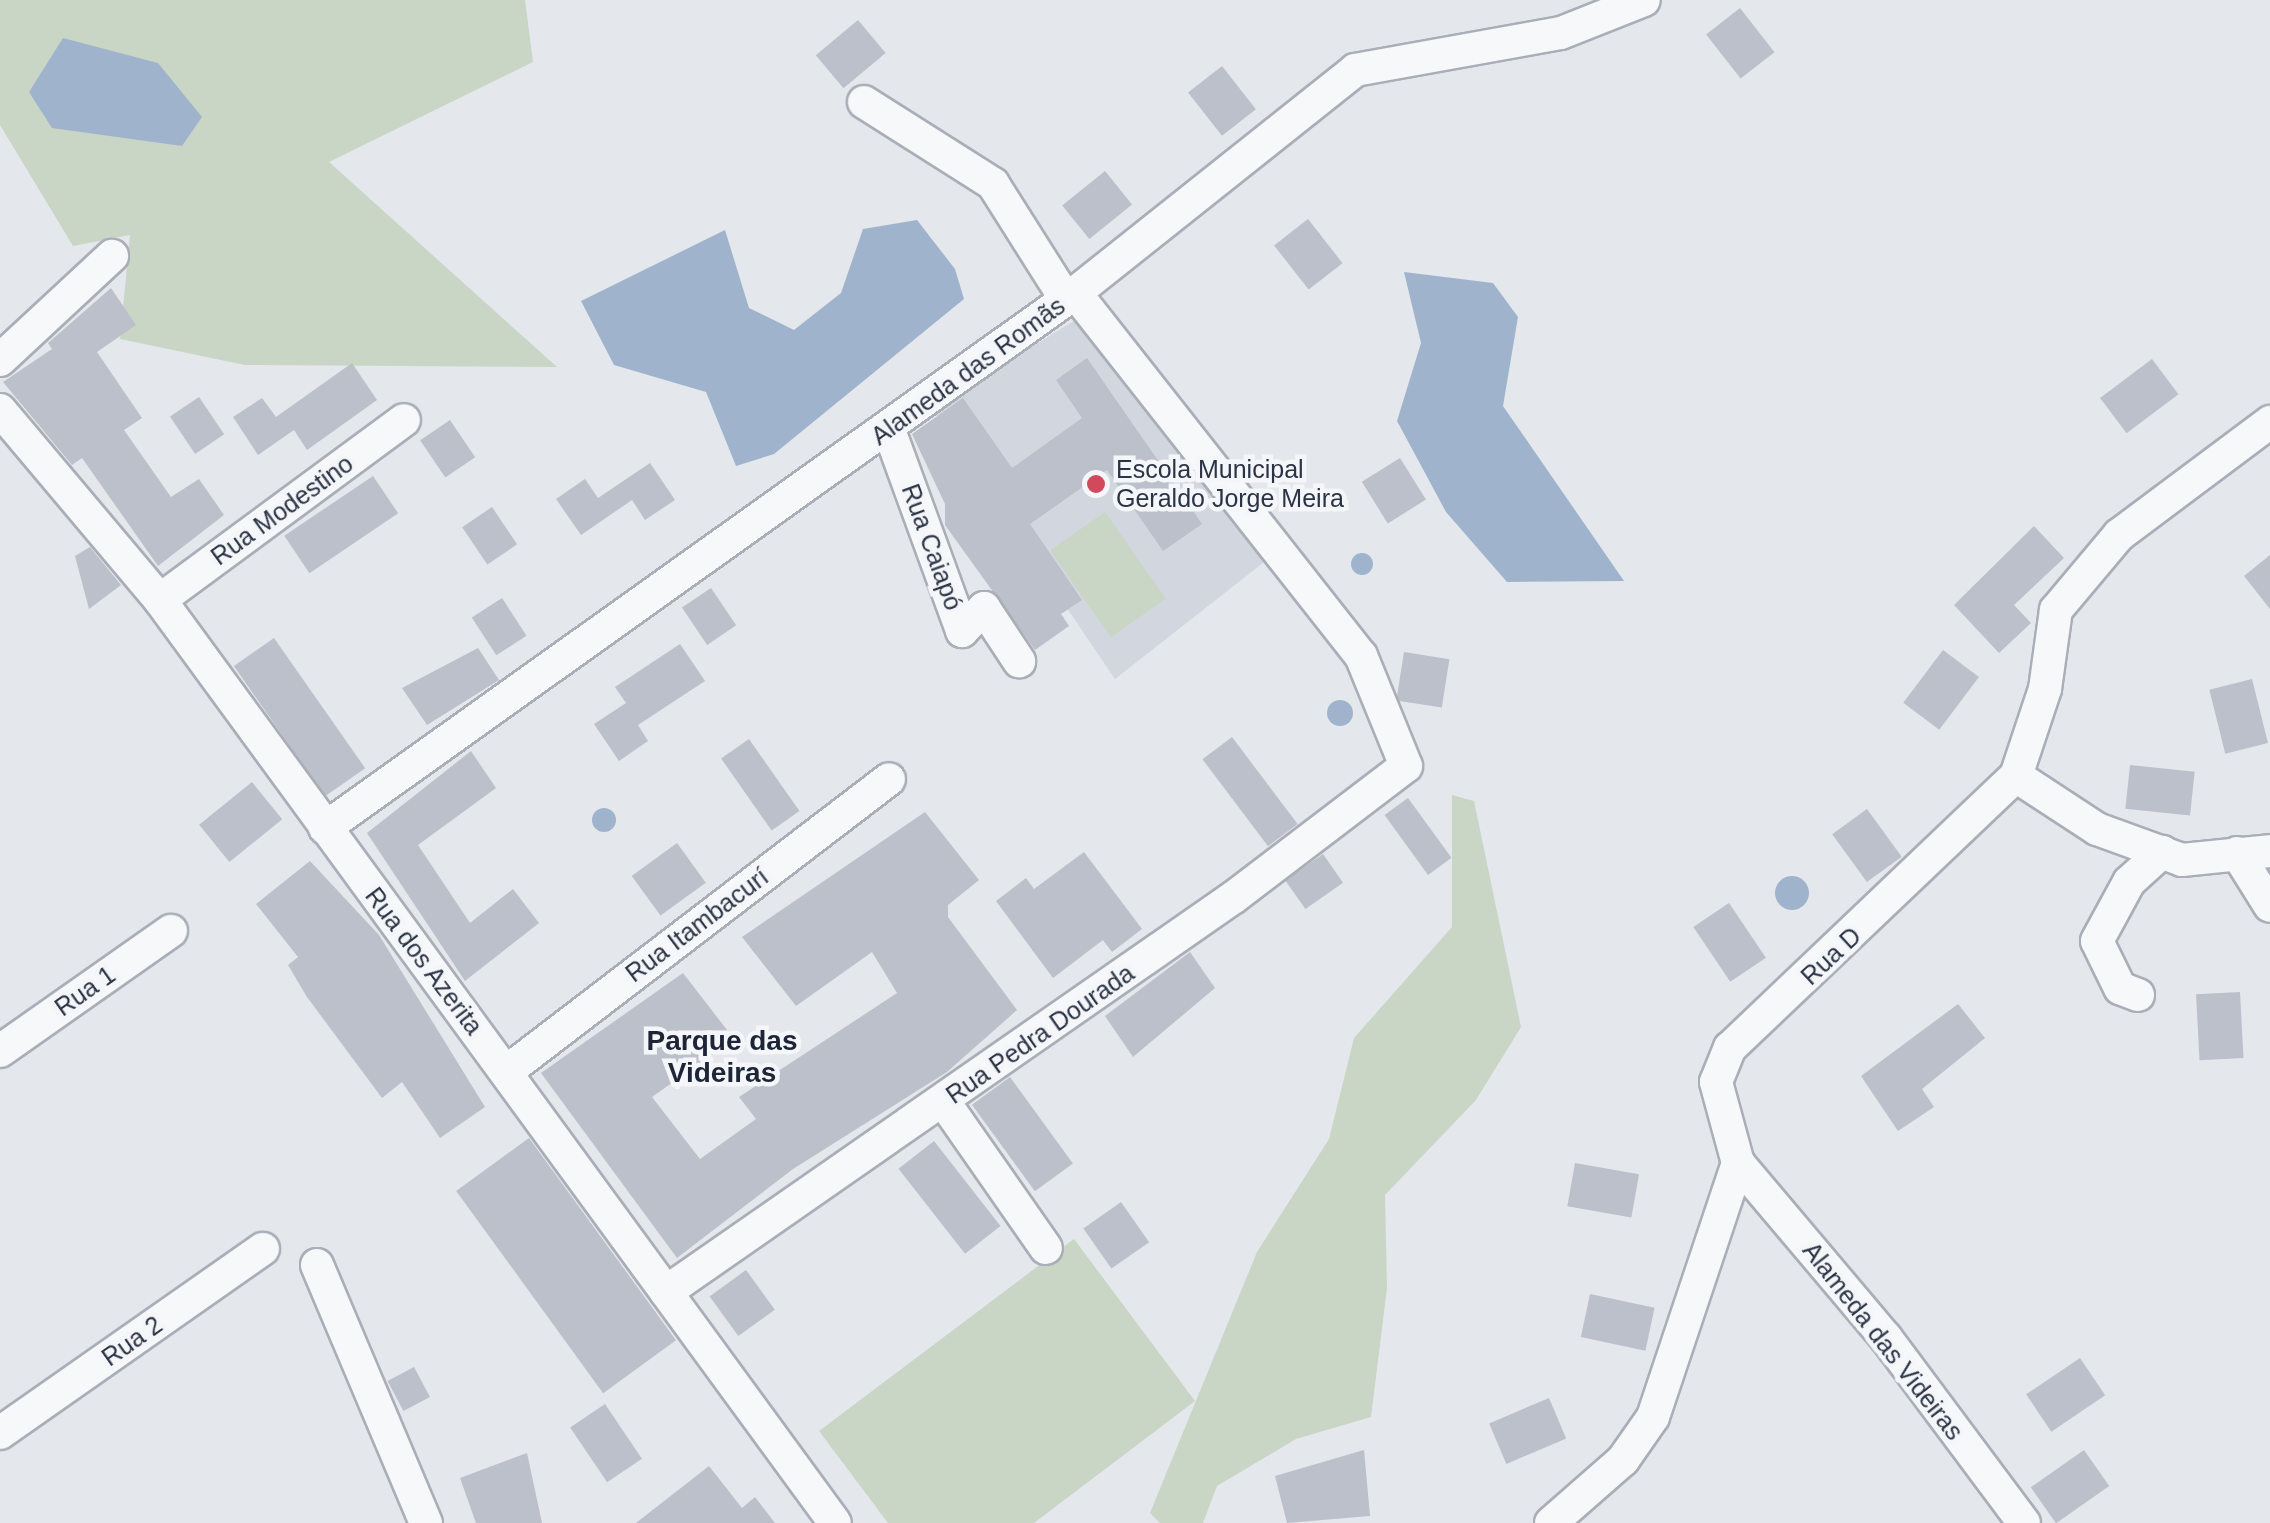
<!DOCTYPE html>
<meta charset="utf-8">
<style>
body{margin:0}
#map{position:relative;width:2270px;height:1523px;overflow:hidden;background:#e4e7ec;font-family:Arial,sans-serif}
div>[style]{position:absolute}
.built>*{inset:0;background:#d2d6de}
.green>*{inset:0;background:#c9d6c5;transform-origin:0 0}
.water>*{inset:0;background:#9fb4cc}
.round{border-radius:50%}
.building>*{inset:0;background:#bbc0ca;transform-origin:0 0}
.roads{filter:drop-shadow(2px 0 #a9aeb7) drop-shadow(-2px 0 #a9aeb7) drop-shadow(0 2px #a9aeb7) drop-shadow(0 -2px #a9aeb7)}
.minor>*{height:32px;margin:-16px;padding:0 16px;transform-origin:16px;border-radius:16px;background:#f7f8fa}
.dots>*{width:28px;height:28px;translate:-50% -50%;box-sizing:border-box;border:5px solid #f4f6f9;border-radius:50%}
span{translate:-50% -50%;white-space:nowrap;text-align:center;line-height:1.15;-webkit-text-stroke:9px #f4f6f9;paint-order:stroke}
.street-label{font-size:25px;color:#2b3445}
.poi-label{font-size:25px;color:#2b3445}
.left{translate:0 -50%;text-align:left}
.neighbourhood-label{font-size:28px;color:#1d2536;font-weight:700}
</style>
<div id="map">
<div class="built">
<div style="clip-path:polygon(1080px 317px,1268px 559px,1115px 679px,932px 409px)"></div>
</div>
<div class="green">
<div style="clip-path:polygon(0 0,525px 0,533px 62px,329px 162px,557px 367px,245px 365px,120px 339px,130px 235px,73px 246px,0 125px)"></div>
<div style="left:1105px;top:512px;width:106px;height:67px;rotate:55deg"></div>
<div style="clip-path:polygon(1452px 795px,1474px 801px,1521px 1027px,1476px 1100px,1385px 1195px,1387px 1288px,1371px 1417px,1296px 1439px,1217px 1486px,1203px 1523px,1160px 1523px,1150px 1513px,1257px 1252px,1329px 1139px,1354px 1038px,1452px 927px)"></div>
<div style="clip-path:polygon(1074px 1239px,1195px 1401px,1034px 1523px,888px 1523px,819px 1431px)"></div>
</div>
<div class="water">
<div style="clip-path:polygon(63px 38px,158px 63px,202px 117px,182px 146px,52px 128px,29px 92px)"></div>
<div style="clip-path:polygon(917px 220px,955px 269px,964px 299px,774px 454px,736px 466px,706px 392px,614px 365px,581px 301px,725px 230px,749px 308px,794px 330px,841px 293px,863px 229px)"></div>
<div style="clip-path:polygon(1404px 272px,1493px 283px,1518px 317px,1503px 406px,1624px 581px,1507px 582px,1446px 512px,1397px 421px,1421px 343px)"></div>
<div class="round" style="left:1351px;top:553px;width:22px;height:22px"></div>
<div class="round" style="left:1327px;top:700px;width:26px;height:26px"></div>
<div class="round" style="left:592px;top:808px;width:24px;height:24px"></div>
<div class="round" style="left:1775px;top:876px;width:34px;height:34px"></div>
</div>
<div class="building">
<div style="left:1740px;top:8px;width:56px;height:43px;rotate:52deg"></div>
<div style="left:858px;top:20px;width:43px;height:55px;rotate:50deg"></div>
<div style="left:1222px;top:66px;width:55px;height:43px;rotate:52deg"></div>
<div style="left:1105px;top:171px;width:43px;height:55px;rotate:51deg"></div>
<div style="left:1308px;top:219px;width:56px;height:43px;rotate:52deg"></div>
<div style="clip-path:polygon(111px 288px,136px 325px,97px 352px,142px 418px,124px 430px,171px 497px,199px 479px,224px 515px,158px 566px,82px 458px,72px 465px,3px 382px,52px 349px,48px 343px)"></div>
<div style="clip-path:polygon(1087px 358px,1202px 524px,1163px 551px,1107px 470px,1030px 524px,1082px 600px,1061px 614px,1069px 626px,1035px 650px,945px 525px,945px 504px,912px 434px,963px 398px,1012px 468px,1082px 418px,1056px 380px)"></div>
<div style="left:2152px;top:359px;width:44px;height:65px;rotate:53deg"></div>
<div style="clip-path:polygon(352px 363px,377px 400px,307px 450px,294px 430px,258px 455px,233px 417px,262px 398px,276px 417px)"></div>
<div style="left:199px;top:397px;width:45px;height:35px;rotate:56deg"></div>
<div style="left:450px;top:420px;width:45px;height:36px;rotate:56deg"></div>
<div style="left:1400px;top:458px;width:49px;height:45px;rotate:58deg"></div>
<div style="clip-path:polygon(650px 463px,675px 500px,645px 520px,632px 500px,581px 535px,556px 499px,585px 479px,598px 498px)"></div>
<div style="left:373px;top:476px;width:45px;height:107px;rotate:56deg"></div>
<div style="left:492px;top:507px;width:45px;height:36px;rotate:56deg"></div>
<div style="clip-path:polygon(2034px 526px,2064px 558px,2014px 605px,2031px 623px,1999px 653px,1954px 605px)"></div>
<div style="clip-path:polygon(90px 547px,121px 585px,89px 609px,75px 556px)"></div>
<div style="clip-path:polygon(2270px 555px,2270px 609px,2244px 576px)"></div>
<div style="left:711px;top:588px;width:45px;height:35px;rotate:56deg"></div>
<div style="left:502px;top:598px;width:45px;height:36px;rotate:57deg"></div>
<div style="left:274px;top:638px;width:159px;height:49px;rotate:55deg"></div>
<div style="clip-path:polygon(680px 644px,705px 681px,638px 725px,648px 741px,619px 761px,594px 724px,626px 703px,615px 687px)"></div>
<div style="clip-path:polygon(478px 648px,499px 680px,427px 725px,402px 688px)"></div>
<div style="left:1943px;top:650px;width:45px;height:66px;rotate:37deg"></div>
<div style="left:1404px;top:652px;width:46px;height:49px;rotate:9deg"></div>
<div style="left:2252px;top:679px;width:66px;height:44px;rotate:76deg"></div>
<div style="left:1232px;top:737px;width:109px;height:37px;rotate:53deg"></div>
<div style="left:749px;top:739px;width:88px;height:34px;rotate:55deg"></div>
<div style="clip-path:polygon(471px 751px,496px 788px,418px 845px,470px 923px,513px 889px,539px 923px,465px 981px,367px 833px)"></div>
<div style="left:2130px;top:765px;width:65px;height:44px;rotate:6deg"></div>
<div style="left:252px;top:782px;width:48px;height:68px;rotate:51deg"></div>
<div style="left:1408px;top:798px;width:74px;height:29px;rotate:54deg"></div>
<div style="left:1867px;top:809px;width:59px;height:43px;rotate:54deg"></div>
<div style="clip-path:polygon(925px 812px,979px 880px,948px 905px,948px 917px,1017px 1010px,947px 1072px,793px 1169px,677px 1258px,541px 1073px,683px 973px,734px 1039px,652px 1097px,700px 1159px,756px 1119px,739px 1097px,897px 993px,872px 952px,796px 1006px,742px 937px)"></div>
<div style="left:677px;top:843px;width:49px;height:56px;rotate:54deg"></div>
<div style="clip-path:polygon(1084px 852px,1142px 929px,1112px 952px,1103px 940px,1053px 978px,996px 901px,1026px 878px,1034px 889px)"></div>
<div style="left:1323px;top:854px;width:35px;height:46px;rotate:55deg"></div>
<div style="clip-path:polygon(310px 861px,379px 935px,485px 1107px,440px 1138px,402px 1082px,382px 1098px,307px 997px,288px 965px,298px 957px,256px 904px)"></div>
<div style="left:1729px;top:903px;width:66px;height:43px;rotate:56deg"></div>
<div style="clip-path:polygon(1190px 952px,1215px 988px,1133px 1057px,1105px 1016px)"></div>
<div style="left:2240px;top:992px;width:66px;height:44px;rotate:87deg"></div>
<div style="clip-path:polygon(1958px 1004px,1985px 1038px,1922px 1089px,1934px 1107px,1898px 1131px,1861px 1076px)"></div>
<div style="left:1010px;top:1077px;width:107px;height:47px;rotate:54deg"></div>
<div style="left:529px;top:1138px;width:250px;height:90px;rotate:54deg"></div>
<div style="left:934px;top:1141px;width:108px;height:45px;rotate:52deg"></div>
<div style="left:1575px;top:1163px;width:65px;height:44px;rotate:10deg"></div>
<div style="left:1121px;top:1202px;width:49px;height:46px;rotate:55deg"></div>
<div style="left:746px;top:1270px;width:49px;height:45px;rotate:54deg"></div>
<div style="left:1590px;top:1294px;width:66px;height:44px;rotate:12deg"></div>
<div style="left:2080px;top:1358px;width:45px;height:65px;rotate:56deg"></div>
<div style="left:414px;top:1367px;width:34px;height:30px;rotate:62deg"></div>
<div style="left:1549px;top:1398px;width:44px;height:65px;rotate:67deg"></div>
<div style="left:605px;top:1404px;width:66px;height:42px;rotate:56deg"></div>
<div style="clip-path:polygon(1364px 1450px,1370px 1516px,1287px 1523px,1275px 1476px)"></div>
<div style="left:2084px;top:1450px;width:44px;height:65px;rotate:55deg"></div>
<div style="clip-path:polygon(527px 1453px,542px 1523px,476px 1523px,460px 1478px)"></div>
<div style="clip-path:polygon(709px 1466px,742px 1508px,755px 1497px,775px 1523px,636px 1523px)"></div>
</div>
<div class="roads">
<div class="minor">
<div style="left:864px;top:102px;width:153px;rotate:32.4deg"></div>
<div style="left:993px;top:184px;width:135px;rotate:57.7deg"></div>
<div style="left:0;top:360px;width:153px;rotate:-42.9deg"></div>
<div style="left:0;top:410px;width:248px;rotate:49.9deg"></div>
<div style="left:160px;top:600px;width:1143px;rotate:53.82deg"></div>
<div style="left:889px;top:430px;width:214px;rotate:70deg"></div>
<div style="left:962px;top:631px;width:32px;rotate:-46deg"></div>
<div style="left:984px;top:608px;width:64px;rotate:56.6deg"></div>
<div style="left:160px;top:600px;width:303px;rotate:-36.4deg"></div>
<div style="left:2016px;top:776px;width:97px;rotate:33.2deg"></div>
<div style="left:2097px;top:829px;width:90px;rotate:20deg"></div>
<div style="left:2182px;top:860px;width:88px;rotate:-5.8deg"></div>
<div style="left:325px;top:828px;width:921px;rotate:-35.5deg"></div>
<div style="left:1075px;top:293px;width:358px;rotate:-38.5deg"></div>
<div style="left:1355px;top:70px;width:209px;rotate:-10.2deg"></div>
<div style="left:1561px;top:33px;width:89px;rotate:-21.7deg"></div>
<div style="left:2237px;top:853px;width:62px;rotate:58.1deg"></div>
<div style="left:2138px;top:995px;width:19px;rotate:-159deg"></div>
<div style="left:2120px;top:988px;width:52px;rotate:-116.1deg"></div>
<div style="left:2097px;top:941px;width:67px;rotate:-61.5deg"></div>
<div style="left:2129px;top:882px;width:45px;rotate:-42.3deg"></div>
<div style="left:0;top:1051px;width:209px;rotate:-35.1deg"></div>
<div style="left:506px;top:1072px;width:482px;rotate:-37.4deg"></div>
<div style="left:944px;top:1102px;width:178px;rotate:55.1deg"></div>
<div style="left:317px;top:1265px;width:280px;rotate:67.1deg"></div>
<div style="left:666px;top:1292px;width:692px;rotate:-34.82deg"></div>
<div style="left:1234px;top:897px;width:216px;rotate:-37.3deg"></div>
<div style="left:1406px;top:766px;width:119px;rotate:-112.2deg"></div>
<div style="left:1361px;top:656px;width:462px;rotate:-128.2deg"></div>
<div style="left:0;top:1433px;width:321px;rotate:-35deg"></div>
<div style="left:1551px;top:1523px;width:96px;rotate:-41.2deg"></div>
<div style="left:1623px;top:1460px;width:52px;rotate:-55.1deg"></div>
<div style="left:1653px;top:1417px;width:268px;rotate:-71.5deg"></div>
<div style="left:2024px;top:1523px;width:231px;rotate:-126.7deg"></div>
<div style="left:1886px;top:1338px;width:229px;rotate:-130.2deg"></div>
<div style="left:1738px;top:1163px;width:84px;rotate:-105.2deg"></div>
<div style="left:1716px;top:1082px;width:37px;rotate:-68deg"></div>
<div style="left:1730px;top:1048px;width:395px;rotate:-43.6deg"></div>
<div style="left:2016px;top:776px;width:92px;rotate:-71.6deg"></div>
<div style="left:2045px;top:689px;width:80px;rotate:-82.1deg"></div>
<div style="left:2056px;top:610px;width:98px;rotate:-50deg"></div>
<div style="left:2119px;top:535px;width:189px;rotate:-36.8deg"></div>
</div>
</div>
<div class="dots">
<div style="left:1096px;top:484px;background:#d1495b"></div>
</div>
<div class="street-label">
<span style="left:968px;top:371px;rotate:-36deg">Alameda das Romãs</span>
<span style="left:282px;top:510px;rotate:-36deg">Rua Modestino</span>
<span style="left:932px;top:547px;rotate:70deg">Rua Caiapó</span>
<span style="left:697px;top:925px;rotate:-37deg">Rua Itambacurí</span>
<span style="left:1831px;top:956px;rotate:-43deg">Rua D</span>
<span style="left:424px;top:961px;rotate:53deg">Rua dos Azerita</span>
<span style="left:85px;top:991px;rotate:-35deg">Rua 1</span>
<span style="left:1040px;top:1034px;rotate:-35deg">Rua Pedra Dourada</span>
<span style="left:132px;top:1341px;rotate:-35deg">Rua 2</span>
<span style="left:1883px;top:1341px;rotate:52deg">Alameda das Videiras</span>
</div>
<div class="poi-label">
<span class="left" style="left:1116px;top:484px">Escola Municipal<br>Geraldo Jorge Meira</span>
</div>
<div class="neighbourhood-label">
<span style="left:722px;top:1057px">Parque das<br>Videiras</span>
</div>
</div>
